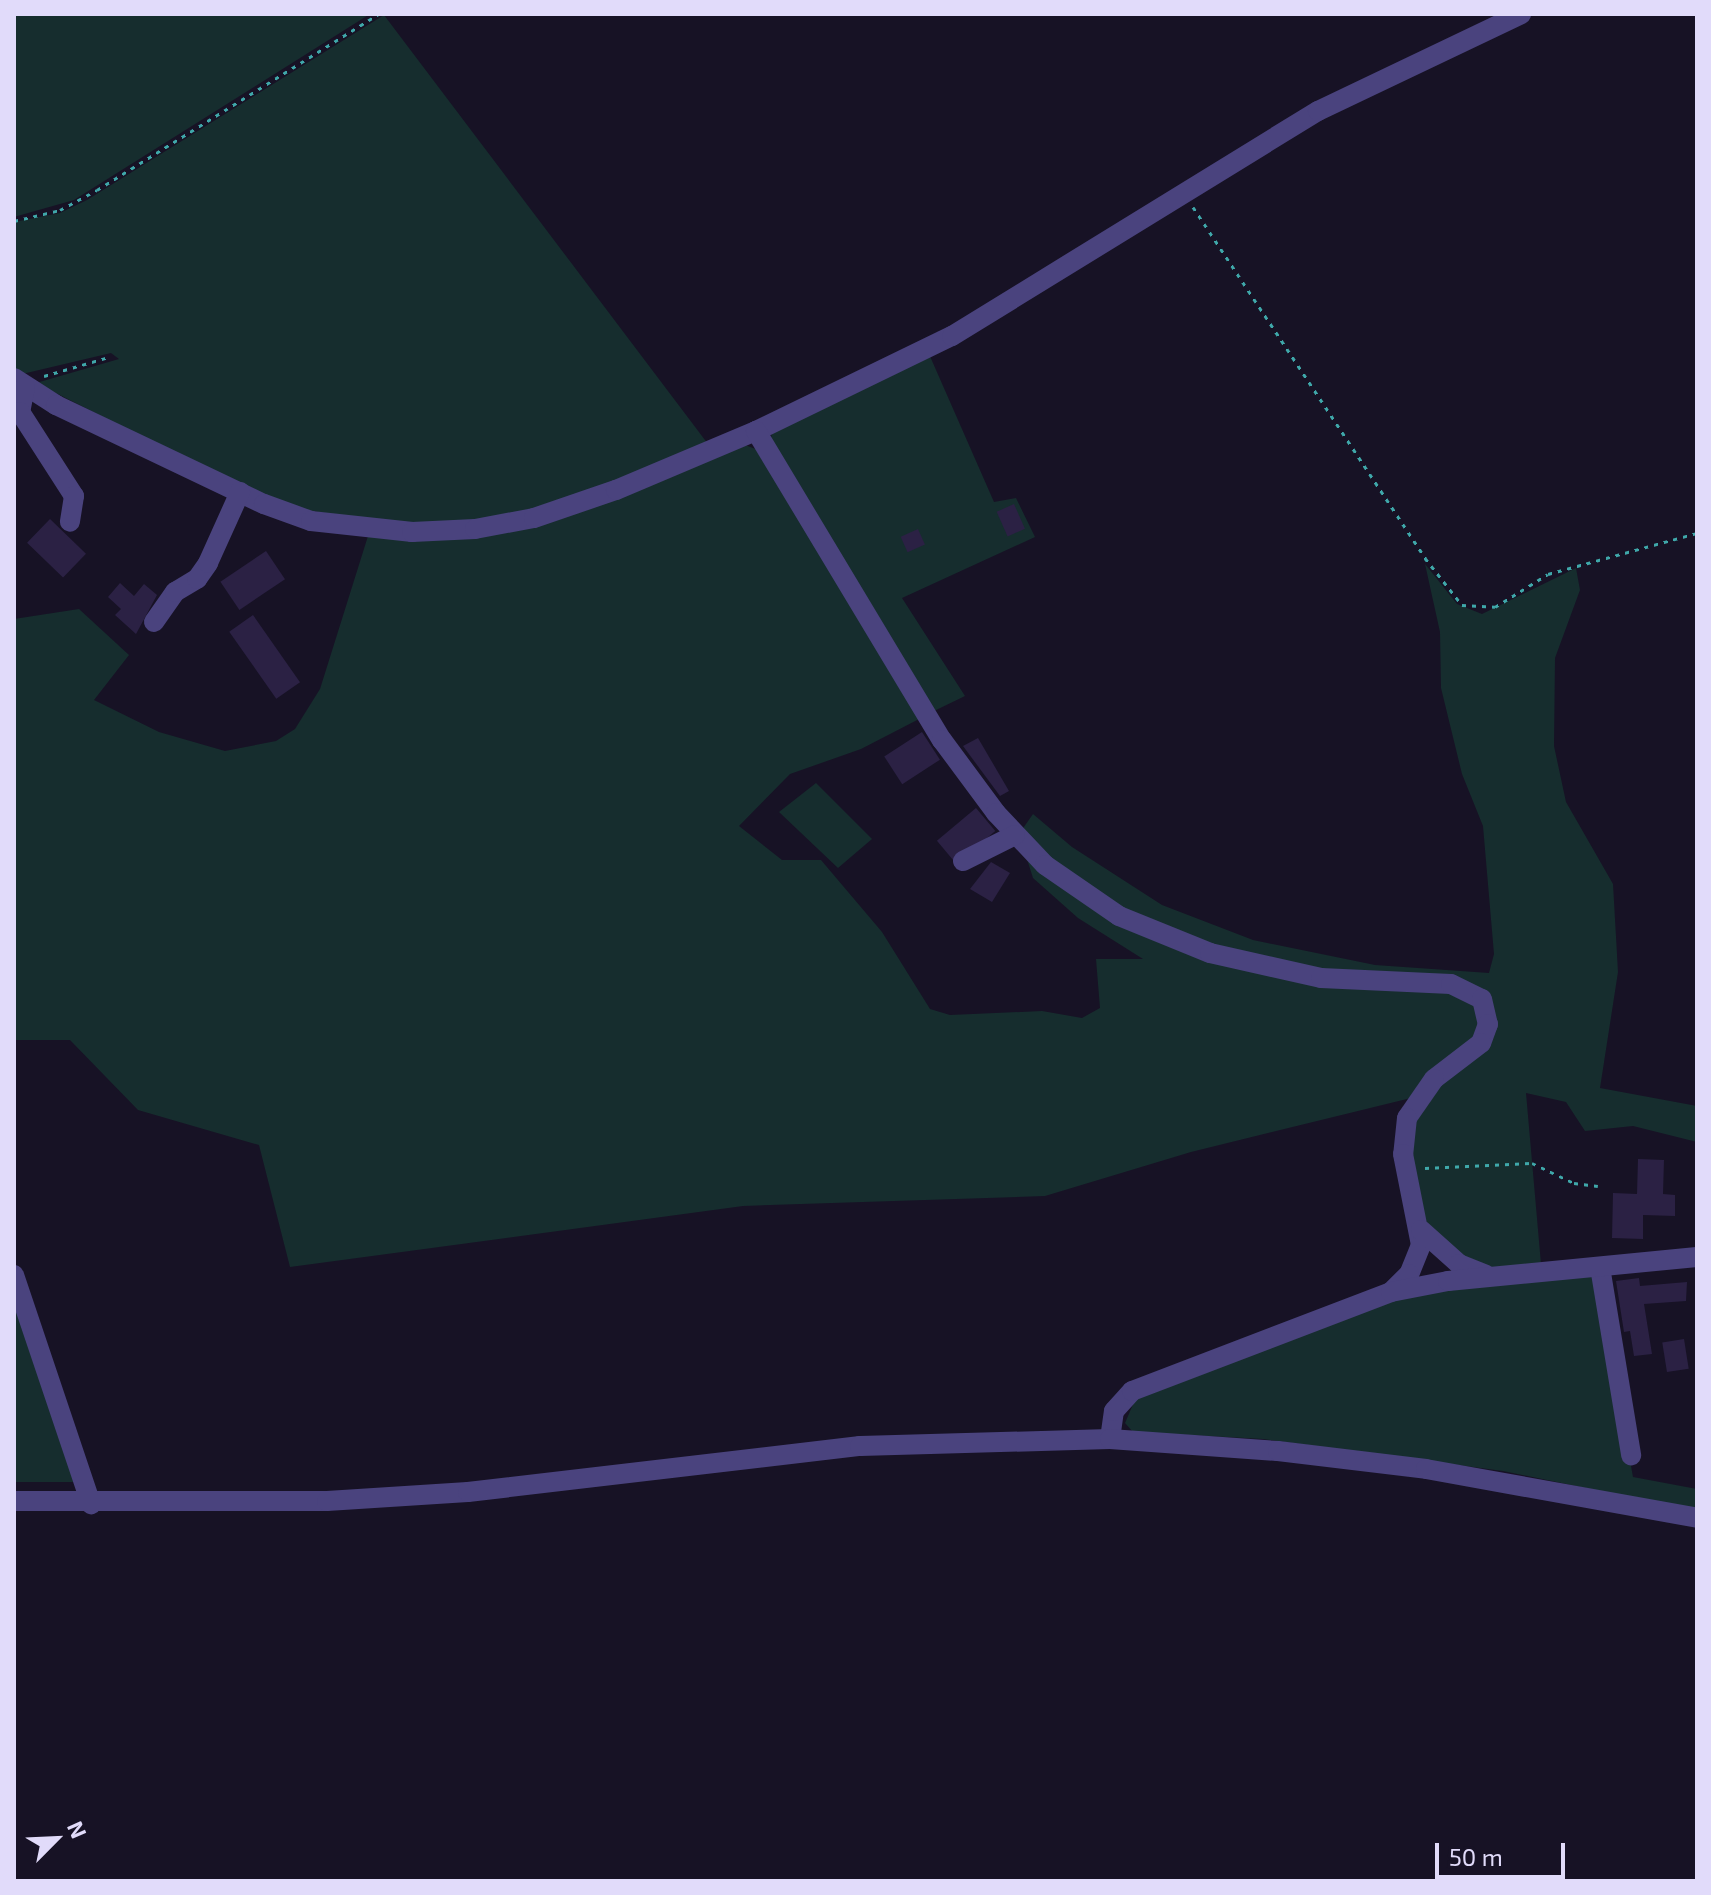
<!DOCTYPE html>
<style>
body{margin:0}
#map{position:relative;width:1711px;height:1895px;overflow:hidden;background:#171225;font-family:"Exo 2",sans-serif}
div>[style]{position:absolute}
.green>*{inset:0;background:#162d2e}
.building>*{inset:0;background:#2b2144;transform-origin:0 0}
.path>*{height:3px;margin-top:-1.5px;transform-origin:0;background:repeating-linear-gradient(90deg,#3fa8aa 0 4px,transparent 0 10px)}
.minor>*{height:20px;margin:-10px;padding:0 10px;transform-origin:10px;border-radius:10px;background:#4a437e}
span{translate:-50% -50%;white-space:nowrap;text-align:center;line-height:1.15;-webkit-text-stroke:8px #171225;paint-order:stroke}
.frame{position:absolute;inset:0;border:16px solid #e1dbfa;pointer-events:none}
.north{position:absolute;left:16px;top:1799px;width:80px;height:80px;-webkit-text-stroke:6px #171225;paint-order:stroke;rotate:66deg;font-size:22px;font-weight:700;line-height:32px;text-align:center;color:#e1dbfa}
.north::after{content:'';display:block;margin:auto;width:28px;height:36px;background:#e1dbfa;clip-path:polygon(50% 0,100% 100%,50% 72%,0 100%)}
.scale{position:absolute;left:1435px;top:1843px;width:130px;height:36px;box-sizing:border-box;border:4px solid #e1dbfa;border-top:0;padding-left:10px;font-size:24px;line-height:28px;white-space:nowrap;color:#e1dbfa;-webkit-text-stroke:6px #171225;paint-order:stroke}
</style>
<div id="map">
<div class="green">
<div style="clip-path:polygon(14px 14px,370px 14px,74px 200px,14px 217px)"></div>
<div style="clip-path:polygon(384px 15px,708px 444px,543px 509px,454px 525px,400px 524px,305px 510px,262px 497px,36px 383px,119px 359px,111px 353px,18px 375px,14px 370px,14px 222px,60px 213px,87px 200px)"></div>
<div style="clip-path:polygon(929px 354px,994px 502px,1016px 498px,1035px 537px,902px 598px,965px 696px,932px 712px,771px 440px,772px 429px)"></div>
<div style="clip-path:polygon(745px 445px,761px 451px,923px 717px,861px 749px,790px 774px,739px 826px,782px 860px,821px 860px,882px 932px,930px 1009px,950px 1015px,1042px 1011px,1082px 1018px,1100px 1008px,1096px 959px,1143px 959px,1078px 918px,1033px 878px,1019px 834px,1033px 814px,1072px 847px,1162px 905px,1253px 940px,1375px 965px,1489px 973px,1494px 954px,1483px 826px,1462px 774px,1441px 688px,1440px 632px,1425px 564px,1457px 604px,1482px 614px,1576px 568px,1580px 590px,1555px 658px,1554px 746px,1566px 802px,1613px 884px,1618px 972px,1600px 1088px,1697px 1106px,1697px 1142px,1633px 1126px,1585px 1131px,1566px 1102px,1526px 1093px,1541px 1264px,1486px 1268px,1457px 1256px,1431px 1235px,1413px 1183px,1411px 1098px,1191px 1152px,1045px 1196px,743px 1206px,290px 1267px,259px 1145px,138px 1110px,70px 1040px,14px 1040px,14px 619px,79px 609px,129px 655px,94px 700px,159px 732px,225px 751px,276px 741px,295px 729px,320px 689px,368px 536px,429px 539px)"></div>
<div style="clip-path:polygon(816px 783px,872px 839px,838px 868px,779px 812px)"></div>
<div style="clip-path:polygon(1596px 1273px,1633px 1477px,1697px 1489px,1697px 1511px,1503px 1471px,1263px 1439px,1133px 1432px,1125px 1423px,1137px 1395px,1416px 1293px)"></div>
<div style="clip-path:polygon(14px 1286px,79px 1482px,14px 1482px)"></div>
</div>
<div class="building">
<div style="left:1014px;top:504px;width:27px;height:19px;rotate:66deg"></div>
<div style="left:50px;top:519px;width:50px;height:33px;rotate:44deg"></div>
<div style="left:918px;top:529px;width:17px;height:19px;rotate:66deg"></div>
<div style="left:266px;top:551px;width:34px;height:55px;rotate:56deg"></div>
<div style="clip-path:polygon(120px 583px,134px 596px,144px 584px,157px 595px,136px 634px,115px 615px,121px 609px,108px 597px)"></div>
<div style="left:253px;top:615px;width:82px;height:29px;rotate:55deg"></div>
<div style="left:922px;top:732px;width:33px;height:45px;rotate:57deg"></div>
<div style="clip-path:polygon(978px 738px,1009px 791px,1000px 796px,963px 746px)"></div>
<div style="left:976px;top:808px;width:30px;height:51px;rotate:50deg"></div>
<div style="clip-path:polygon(991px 862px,1010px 873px,992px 902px,970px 889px)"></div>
<div style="clip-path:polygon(1638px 1159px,1664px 1160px,1663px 1194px,1675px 1195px,1675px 1216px,1643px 1215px,1643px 1239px,1612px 1238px,1613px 1193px,1637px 1194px)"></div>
<div style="clip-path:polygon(1639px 1278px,1640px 1286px,1687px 1282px,1686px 1301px,1644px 1304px,1652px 1354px,1634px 1356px,1630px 1331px,1624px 1332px,1616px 1281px)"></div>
<div style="left:1684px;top:1339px;width:30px;height:22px;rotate:81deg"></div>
</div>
<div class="path">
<div style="left:1193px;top:207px;width:421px;rotate:56.5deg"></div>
<div style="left:1425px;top:558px;width:60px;rotate:51.8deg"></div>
<div style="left:1462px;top:605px;width:33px;rotate:3deg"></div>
<div style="left:1495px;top:607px;width:62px;rotate:-31.9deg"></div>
<div style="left:1548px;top:574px;width:155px;rotate:-15.4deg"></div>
<div style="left:14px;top:221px;width:47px;rotate:-13.4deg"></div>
<div style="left:60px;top:210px;width:42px;rotate:-28.4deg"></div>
<div style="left:97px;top:190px;width:332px;rotate:-32deg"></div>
<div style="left:44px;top:376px;width:68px;rotate:-16.3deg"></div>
<div style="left:1425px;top:1168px;width:107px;rotate:-2.7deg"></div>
<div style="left:1532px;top:1163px;width:47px;rotate:25.5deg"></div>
<div style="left:1574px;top:1183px;width:24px;rotate:7deg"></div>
</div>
<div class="minor">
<div style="left:14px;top:378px;width:50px;rotate:32.7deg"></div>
<div style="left:56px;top:405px;width:230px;rotate:25.5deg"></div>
<div style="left:264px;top:504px;width:50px;rotate:19.9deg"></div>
<div style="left:311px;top:521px;width:102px;rotate:6.2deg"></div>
<div style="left:412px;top:532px;width:63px;rotate:-2.7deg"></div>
<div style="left:475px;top:529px;width:60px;rotate:-10.6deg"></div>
<div style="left:534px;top:518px;width:87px;rotate:-18.9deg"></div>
<div style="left:616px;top:490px;width:152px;rotate:-22.9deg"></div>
<div style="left:756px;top:431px;width:218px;rotate:-25.9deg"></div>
<div style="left:952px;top:336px;width:430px;rotate:-31.6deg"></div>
<div style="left:1318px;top:111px;width:225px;rotate:-25.5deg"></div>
<div style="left:25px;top:387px;width:25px;rotate:101deg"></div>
<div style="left:20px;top:412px;width:100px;rotate:57.3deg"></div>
<div style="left:74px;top:496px;width:26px;rotate:99deg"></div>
<div style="left:756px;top:431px;width:361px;rotate:59deg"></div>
<div style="left:942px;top:740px;width:91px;rotate:53.5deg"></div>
<div style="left:996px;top:813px;width:71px;rotate:46.7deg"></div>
<div style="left:1045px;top:865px;width:90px;rotate:34.6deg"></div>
<div style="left:1119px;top:916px;width:98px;rotate:22.1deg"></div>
<div style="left:1210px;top:953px;width:114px;rotate:12.7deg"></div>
<div style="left:1321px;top:978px;width:130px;rotate:2.6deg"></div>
<div style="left:1451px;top:984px;width:34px;rotate:26deg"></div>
<div style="left:1482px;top:999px;width:26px;rotate:77deg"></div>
<div style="left:1488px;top:1024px;width:20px;rotate:110deg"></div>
<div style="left:1481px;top:1043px;width:59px;rotate:142.5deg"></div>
<div style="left:1434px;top:1079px;width:47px;rotate:124.7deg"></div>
<div style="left:1407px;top:1118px;width:36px;rotate:96deg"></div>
<div style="left:1403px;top:1154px;width:93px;rotate:78.8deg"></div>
<div style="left:1421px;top:1245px;width:31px;rotate:112deg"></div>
<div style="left:1409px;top:1274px;width:25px;rotate:135deg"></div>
<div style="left:154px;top:622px;width:37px;rotate:-55deg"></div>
<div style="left:175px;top:592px;width:26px;rotate:-31deg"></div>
<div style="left:197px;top:579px;width:19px;rotate:-55deg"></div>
<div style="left:208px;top:563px;width:78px;rotate:-65.7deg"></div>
<div style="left:963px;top:861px;width:58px;rotate:-26.6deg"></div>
<div style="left:1421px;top:1230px;width:51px;rotate:41.8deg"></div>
<div style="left:1459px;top:1264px;width:29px;rotate:22deg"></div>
<div style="left:1600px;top:1267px;width:191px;rotate:80.6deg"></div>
<div style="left:14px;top:1275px;width:242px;rotate:71.4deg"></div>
<div style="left:1110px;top:1439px;width:28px;rotate:-82deg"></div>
<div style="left:1114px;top:1411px;width:27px;rotate:-48deg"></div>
<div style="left:1132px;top:1391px;width:277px;rotate:-20.9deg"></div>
<div style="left:1391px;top:1292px;width:58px;rotate:-10.9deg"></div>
<div style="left:1448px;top:1281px;width:250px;rotate:-5.5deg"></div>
<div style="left:14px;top:1501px;width:313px"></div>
<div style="left:327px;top:1501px;width:141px;rotate:-3.7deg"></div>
<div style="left:468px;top:1492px;width:395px;rotate:-6.7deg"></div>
<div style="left:860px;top:1446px;width:250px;rotate:-1.6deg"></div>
<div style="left:1110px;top:1439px;width:168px;rotate:4.1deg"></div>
<div style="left:1278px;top:1451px;width:149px;rotate:6.9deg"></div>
<div style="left:1426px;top:1469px;width:275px;rotate:10.2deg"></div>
</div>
<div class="frame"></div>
<div class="north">N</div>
<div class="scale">50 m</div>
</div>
